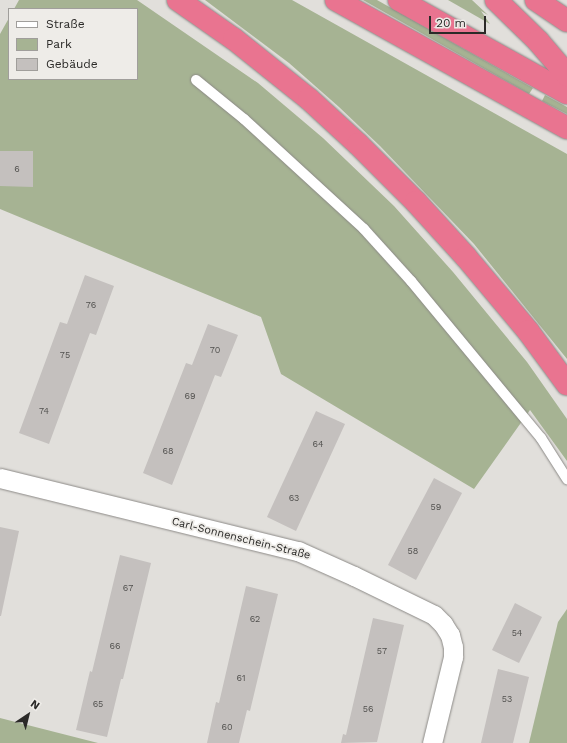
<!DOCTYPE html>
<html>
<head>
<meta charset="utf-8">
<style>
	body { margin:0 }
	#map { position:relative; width:567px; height:743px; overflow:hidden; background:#e1dfdb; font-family:"Work Sans",sans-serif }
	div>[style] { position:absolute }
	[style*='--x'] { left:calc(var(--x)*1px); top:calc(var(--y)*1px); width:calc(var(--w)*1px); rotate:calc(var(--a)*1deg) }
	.green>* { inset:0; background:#a6b393 }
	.building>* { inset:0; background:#c4c0be }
	.roads { filter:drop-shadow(0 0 1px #8c8a87) drop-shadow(0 0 1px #8c8a87) }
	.lane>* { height:10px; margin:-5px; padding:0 5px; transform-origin:5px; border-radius:5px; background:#fff }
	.street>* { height:19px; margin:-9.5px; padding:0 9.5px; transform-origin:9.5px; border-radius:9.5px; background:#fff }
	.highway>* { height:22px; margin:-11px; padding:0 11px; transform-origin:11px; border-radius:11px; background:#e97490 }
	span { translate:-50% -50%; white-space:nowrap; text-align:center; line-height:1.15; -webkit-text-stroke:3.5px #eeece8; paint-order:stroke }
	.number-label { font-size:9px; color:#51504e }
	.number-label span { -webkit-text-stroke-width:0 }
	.street-label { font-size:11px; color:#2b2a28 }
	.legend { position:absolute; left:8px; top:8px; width:130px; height:72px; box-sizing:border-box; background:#eeece8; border:1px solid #a09e9b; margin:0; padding:5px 7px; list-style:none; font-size:12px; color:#2b2a28 }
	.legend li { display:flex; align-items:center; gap:8px; height:20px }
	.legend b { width:20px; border:1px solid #a09e9b }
	.north { position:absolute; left:8px; top:695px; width:40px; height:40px; -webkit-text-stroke:3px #eeece8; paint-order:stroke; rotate:35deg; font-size:11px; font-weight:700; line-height:16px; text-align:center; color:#2b2a28 }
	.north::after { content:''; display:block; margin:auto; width:14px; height:18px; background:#2b2a28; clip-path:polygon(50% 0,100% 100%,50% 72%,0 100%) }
	.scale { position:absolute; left:429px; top:16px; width:57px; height:18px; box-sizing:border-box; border:2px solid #2b2a28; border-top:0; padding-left:5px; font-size:12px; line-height:14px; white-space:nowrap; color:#2b2a28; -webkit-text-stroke:3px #eeece8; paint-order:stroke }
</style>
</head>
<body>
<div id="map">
	<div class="green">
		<i style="clip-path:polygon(19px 0,137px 0,258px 83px,323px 138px,394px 206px,453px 272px,527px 362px,567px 419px,567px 461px,530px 410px,474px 489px,281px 374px,261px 317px,0 209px,0 34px,9px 18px,9px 79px,137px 79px,137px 9px,14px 9px)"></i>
		<i style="clip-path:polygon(205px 0,292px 0,567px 154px,567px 359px,474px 244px,380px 146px,339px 107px,289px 63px)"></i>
		<i style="clip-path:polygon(363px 0,377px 0,533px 88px,529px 94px)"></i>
		<i style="clip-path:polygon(448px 0,472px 0,488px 15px,481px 11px,490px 24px)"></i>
		<i style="clip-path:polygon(545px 95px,567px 107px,567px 114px,542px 101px)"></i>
		<i style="clip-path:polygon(567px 609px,567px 743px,529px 743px,558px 622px)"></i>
		<i style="clip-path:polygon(0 718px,98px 743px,0 743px)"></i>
	</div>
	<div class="building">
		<i style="clip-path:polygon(0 151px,33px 151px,33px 187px,0 186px)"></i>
		<i style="clip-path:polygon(85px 275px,114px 286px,96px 335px,90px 333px,49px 444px,19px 433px,60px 322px,67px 324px)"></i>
		<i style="clip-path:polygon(208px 324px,238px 335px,221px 377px,215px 375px,172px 485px,143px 473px,186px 363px,192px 365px)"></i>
		<i style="clip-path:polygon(316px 411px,345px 424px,296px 531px,267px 517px)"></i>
		<i style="clip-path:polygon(434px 478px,462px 493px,416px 580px,388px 565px)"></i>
		<i style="clip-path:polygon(0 527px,19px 531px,1px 616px,0 616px)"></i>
		<i style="clip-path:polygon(120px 555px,151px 563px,123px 679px,121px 679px,107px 737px,76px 730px,90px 671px,92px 672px)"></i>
		<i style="clip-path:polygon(246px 586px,278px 594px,250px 711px,247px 710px,239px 743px,207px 743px,216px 702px,219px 703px)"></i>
		<i style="clip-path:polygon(515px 603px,542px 617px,519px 663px,492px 650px)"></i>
		<i style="clip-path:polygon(373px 618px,404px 625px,377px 742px,341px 743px,343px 734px,346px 735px)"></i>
		<i style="clip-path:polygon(498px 669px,529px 677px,513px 743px,481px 743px)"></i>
	</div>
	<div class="roads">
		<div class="lane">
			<i style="--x:196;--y:80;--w:62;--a:39.1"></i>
			<i style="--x:244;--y:119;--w:163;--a:42.5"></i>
			<i style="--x:364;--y:229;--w:70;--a:47.9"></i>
			<i style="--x:411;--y:281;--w:204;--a:50.4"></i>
			<i style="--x:541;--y:438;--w:49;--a:57.6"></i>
		</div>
		<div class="street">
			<i style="--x:0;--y:478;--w:307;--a:13.8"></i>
			<i style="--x:298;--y:551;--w:61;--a:24.1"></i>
			<i style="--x:354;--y:576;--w:89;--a:26"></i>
			<i style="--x:434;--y:615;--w:13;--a:45"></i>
			<i style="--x:443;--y:624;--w:13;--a:58"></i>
			<i style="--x:450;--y:635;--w:12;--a:76"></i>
			<i style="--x:453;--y:647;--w:10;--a:90"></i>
			<i style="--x:453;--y:657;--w:89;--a:103.7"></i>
		</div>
		<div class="highway">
			<i style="--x:178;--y:0;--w:68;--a:34.9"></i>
			<i style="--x:234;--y:39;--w:96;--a:38.7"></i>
			<i style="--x:309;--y:99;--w:67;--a:42.6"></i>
			<i style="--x:358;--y:144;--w:82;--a:45"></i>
			<i style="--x:416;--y:202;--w:74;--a:47.7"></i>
			<i style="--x:466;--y:257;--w:97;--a:50"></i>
			<i style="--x:528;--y:331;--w:66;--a:53.7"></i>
			<i style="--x:336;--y:0;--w:264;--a:29"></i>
			<i style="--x:399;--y:0;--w:192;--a:29"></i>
			<i style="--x:496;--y:0;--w:59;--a:44.3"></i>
			<i style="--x:538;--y:41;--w:45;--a:49.5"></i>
			<i style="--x:536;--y:0;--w:37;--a:34"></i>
		</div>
	</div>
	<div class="number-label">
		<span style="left:17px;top:169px">6</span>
		<span style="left:91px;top:305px">76</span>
		<span style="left:215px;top:350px">70</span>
		<span style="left:65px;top:355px">75</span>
		<span style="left:190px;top:396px">69</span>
		<span style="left:44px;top:411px">74</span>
		<span style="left:318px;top:444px">64</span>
		<span style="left:168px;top:451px">68</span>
		<span style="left:294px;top:498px">63</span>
		<span style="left:436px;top:507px">59</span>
		<span style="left:413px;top:551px">58</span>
		<span style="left:128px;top:588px">67</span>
		<span style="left:255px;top:619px">62</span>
		<span style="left:517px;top:633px">54</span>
		<span style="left:115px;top:646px">66</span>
		<span style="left:382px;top:651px">57</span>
		<span style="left:241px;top:678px">61</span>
		<span style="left:507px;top:699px">53</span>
		<span style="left:98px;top:704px">65</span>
		<span style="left:368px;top:709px">56</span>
		<span style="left:227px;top:727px">60</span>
	</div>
	<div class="street-label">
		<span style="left:241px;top:539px;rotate:14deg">Carl-Sonnenschein-Straße</span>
	</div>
	<ul class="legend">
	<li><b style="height:5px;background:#fff"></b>Straße</li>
	<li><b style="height:11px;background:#a6b393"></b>Park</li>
	<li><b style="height:11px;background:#c4c0be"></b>Gebäude</li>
	</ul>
	<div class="north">N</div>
	<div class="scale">20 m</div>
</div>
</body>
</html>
